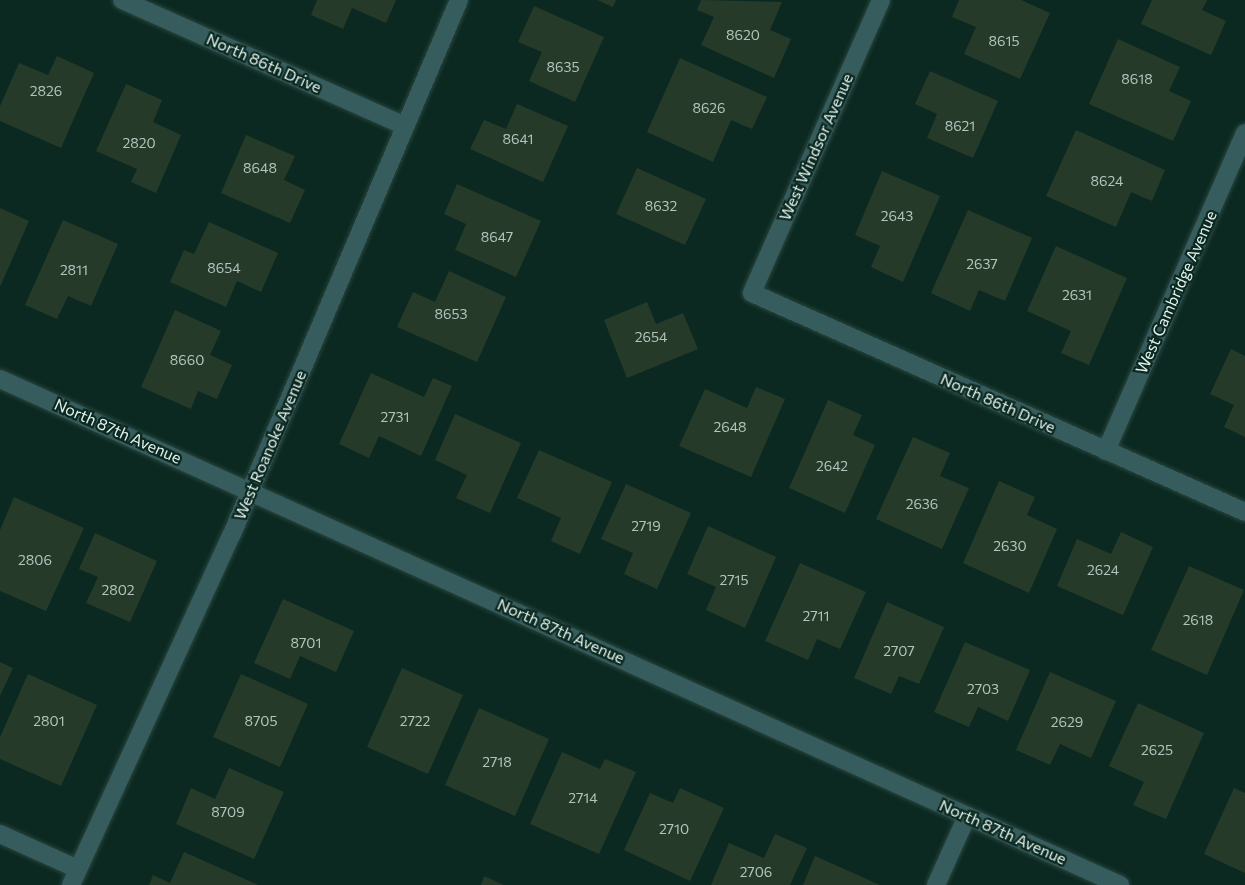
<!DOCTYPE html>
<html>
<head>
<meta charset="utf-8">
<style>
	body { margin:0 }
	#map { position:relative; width:1245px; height:885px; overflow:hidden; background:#0b2921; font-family:Commissioner,sans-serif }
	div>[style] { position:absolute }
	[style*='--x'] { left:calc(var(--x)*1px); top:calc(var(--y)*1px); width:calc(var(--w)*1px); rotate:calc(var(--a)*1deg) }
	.building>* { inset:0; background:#263a2a }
	.roads { filter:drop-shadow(0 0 2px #29453e) drop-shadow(0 0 2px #29453e) }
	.minor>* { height:18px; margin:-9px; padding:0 9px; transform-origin:9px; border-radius:9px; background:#365c5d }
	span { translate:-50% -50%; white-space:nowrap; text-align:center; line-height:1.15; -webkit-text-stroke:4.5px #0b2921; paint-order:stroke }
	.number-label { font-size:14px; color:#b3c4bc }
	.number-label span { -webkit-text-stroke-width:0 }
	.street-label { font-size:16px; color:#e2f2ed }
</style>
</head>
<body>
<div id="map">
	<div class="building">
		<i style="clip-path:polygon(317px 0,396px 0,386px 23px,352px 8px,343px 29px,311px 15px)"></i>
		<i style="clip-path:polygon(597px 0,616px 0,613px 7px)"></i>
		<i style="clip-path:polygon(701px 0,782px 2px,770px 30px,791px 39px,774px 78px,701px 45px,714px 17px,697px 10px)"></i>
		<i style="clip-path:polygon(959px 0,1021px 0,1050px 13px,1020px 79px,964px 54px,976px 27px,952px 17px)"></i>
		<i style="clip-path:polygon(1152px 0,1207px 0,1202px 10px,1226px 21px,1211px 55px,1141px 24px)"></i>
		<i style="clip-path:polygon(534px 6px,604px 37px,575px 102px,529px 81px,542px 52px,518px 42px)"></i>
		<i style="clip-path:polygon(1118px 39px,1180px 67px,1169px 91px,1191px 101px,1173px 141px,1089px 104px)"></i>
		<i style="clip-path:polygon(57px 56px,94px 73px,61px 148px,0 121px,0 106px,19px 63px,48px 75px)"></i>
		<i style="clip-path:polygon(680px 58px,767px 97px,752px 129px,731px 120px,713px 162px,647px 132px)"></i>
		<i style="clip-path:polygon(930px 71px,998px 101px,973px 158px,927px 138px,937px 114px,915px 104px)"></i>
		<i style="clip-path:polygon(126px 84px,162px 100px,153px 122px,181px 135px,156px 193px,131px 182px,137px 169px,96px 151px)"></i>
		<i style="clip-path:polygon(517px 104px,568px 126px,543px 182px,470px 149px,484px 120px,506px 129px)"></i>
		<i style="clip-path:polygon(1076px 130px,1165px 170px,1152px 201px,1131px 192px,1116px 227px,1046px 196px)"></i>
		<i style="clip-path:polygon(246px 135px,295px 156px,284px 180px,305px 190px,290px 223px,221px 193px)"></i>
		<i style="clip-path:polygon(637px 168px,706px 199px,685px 245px,616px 214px)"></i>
		<i style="clip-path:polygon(882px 171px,940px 196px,903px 282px,871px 267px,880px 246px,855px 235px)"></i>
		<i style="clip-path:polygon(457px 184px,541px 221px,516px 277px,455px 250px,466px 224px,444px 214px)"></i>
		<i style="clip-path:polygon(0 208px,29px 221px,0 287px)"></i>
		<i style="clip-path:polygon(968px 210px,1032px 238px,1005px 301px,979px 290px,970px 311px,931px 293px)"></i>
		<i style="clip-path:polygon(63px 220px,118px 244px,91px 306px,68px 296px,57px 319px,25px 305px)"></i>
		<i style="clip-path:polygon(209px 222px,278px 253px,261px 292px,237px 281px,226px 307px,170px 282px,184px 250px,194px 254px)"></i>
		<i style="clip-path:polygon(1056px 246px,1127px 278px,1089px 365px,1061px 353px,1071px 331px,1027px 311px)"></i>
		<i style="clip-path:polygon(449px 271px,506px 297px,477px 362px,397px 327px,413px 292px,435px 302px)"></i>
		<i style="clip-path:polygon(647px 302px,656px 324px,683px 313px,698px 349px,627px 378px,604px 320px)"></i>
		<i style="clip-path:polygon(175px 310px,221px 331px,210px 355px,232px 365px,217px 399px,198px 391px,191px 409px,141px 387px)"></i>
		<i style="clip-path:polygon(1231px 349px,1245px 356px,1245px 437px,1224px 427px,1234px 405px,1210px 394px)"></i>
		<i style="clip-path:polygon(371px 373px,424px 397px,433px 378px,452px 386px,421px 456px,379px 436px,369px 458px,339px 444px)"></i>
		<i style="clip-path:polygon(756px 387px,785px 399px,751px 477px,679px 446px,705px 389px,747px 408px)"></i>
		<i style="clip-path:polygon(828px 400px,862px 415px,853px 435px,875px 445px,845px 513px,789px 488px)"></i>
		<i style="clip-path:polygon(455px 414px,521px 443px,490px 513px,456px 498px,467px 475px,435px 460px)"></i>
		<i style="clip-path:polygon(913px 437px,950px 453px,940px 476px,969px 488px,942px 549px,876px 519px)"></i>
		<i style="clip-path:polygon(539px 450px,612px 482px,580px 554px,551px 541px,561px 518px,517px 498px)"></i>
		<i style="clip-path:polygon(999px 481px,1035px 497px,1027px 515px,1057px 529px,1029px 593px,963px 563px)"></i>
		<i style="clip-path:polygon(626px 484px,691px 513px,657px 589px,624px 574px,633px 553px,601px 539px)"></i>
		<i style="clip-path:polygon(14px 497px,84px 528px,46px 611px,0 591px,0 530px)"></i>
		<i style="clip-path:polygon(708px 526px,776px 557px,745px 628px,706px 610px,716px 587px,687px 574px)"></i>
		<i style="clip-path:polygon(1121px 532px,1153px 547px,1123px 615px,1057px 586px,1077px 539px,1111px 554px)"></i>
		<i style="clip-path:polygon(95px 533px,157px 561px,130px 622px,86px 603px,98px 577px,79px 569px)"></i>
		<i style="clip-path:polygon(800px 563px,866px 592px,840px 649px,817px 639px,808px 660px,765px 641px)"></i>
		<i style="clip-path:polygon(1189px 566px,1244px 590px,1207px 675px,1151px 650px)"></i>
		<i style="clip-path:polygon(283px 599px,354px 631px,336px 672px,300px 656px,290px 679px,254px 663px)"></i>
		<i style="clip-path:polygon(887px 602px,944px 627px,919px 684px,899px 676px,891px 694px,854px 678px)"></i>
		<i style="clip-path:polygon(965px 642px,1030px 670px,1008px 721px,978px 707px,969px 727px,934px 712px)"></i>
		<i style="clip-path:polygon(0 662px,13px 668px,0 696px)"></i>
		<i style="clip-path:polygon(402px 668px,463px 695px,428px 774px,367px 747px)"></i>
		<i style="clip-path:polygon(1050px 672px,1116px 701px,1091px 758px,1060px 744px,1050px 765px,1016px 750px)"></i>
		<i style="clip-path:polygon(28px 674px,97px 705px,61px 786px,0 759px,0 737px)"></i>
		<i style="clip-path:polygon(241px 674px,308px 704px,280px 767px,213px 737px)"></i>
		<i style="clip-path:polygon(1138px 703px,1204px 733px,1166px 819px,1133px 805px,1144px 782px,1109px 766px)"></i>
		<i style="clip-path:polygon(479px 708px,549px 739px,515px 816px,445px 785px)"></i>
		<i style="clip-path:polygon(562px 752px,600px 769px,605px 759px,636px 772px,599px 854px,530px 824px)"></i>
		<i style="clip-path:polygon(229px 768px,284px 792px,254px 859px,176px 824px,191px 788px,215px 799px)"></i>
		<i style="clip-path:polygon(680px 788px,724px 808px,690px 881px,624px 850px,650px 793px,673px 803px)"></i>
		<i style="clip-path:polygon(1234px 788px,1245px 793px,1245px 873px,1204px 854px)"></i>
		<i style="clip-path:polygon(775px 834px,807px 848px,790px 885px,711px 885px,729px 843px,764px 858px)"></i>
		<i style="clip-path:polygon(184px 852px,258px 885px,149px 885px,153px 875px,170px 883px)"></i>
		<i style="clip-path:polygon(815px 856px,880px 885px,803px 885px)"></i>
		<i style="clip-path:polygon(484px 876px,504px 885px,481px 885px)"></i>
	</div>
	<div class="roads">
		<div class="minor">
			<i style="--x:122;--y:0;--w:310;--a:24"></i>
			<i style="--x:881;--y:0;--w:320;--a:113.8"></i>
			<i style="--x:752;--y:293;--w:539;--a:23.95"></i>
			<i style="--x:0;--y:379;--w:1229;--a:24.31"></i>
			<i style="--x:1106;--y:451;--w:347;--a:-66.4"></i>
			<i style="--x:0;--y:834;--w:85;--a:24.2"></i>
			<i style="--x:71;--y:885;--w:386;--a:-65.4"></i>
			<i style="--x:232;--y:534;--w:580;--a:-66.97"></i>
			<i style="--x:936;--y:885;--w:76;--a:-65.8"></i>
		</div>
	</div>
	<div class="number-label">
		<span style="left:743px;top:35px">8620</span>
		<span style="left:1004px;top:41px">8615</span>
		<span style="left:563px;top:67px">8635</span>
		<span style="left:1137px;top:79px">8618</span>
		<span style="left:46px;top:91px">2826</span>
		<span style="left:709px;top:108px">8626</span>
		<span style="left:960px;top:126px">8621</span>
		<span style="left:518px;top:139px">8641</span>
		<span style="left:139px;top:143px">2820</span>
		<span style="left:260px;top:168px">8648</span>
		<span style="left:1107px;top:181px">8624</span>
		<span style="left:661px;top:206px">8632</span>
		<span style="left:897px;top:216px">2643</span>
		<span style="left:497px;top:237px">8647</span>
		<span style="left:982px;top:264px">2637</span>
		<span style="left:224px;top:268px">8654</span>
		<span style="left:74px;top:270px">2811</span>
		<span style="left:1077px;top:295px">2631</span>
		<span style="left:451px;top:314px">8653</span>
		<span style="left:651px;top:337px">2654</span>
		<span style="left:187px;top:360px">8660</span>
		<span style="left:395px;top:417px">2731</span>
		<span style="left:730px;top:427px">2648</span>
		<span style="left:832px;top:466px">2642</span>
		<span style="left:922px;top:504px">2636</span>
		<span style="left:646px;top:526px">2719</span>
		<span style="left:1010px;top:546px">2630</span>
		<span style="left:35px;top:560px">2806</span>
		<span style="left:1103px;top:570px">2624</span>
		<span style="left:734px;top:580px">2715</span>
		<span style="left:118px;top:590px">2802</span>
		<span style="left:816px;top:616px">2711</span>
		<span style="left:1198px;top:620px">2618</span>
		<span style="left:306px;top:643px">8701</span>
		<span style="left:899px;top:651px">2707</span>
		<span style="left:983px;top:689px">2703</span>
		<span style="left:49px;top:721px">2801</span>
		<span style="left:261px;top:721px">8705</span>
		<span style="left:415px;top:721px">2722</span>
		<span style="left:1067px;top:722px">2629</span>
		<span style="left:1157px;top:750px">2625</span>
		<span style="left:497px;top:762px">2718</span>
		<span style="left:583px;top:798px">2714</span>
		<span style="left:228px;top:812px">8709</span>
		<span style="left:674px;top:829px">2710</span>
		<span style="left:756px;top:872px">2706</span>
	</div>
	<div class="street-label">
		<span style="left:264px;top:63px;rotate:24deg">North 86th Drive</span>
		<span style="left:816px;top:147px;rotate:-66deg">West Windsor Avenue</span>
		<span style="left:1176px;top:292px;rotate:-66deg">West Cambridge Avenue</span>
		<span style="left:998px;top:403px;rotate:24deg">North 86th Drive</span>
		<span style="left:118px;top:431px;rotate:24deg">North 87th Avenue</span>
		<span style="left:270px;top:445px;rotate:-67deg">West Roanoke Avenue</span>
		<span style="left:561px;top:631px;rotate:24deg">North 87th Avenue</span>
		<span style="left:1003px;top:832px;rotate:24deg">North 87th Avenue</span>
	</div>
</div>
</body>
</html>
